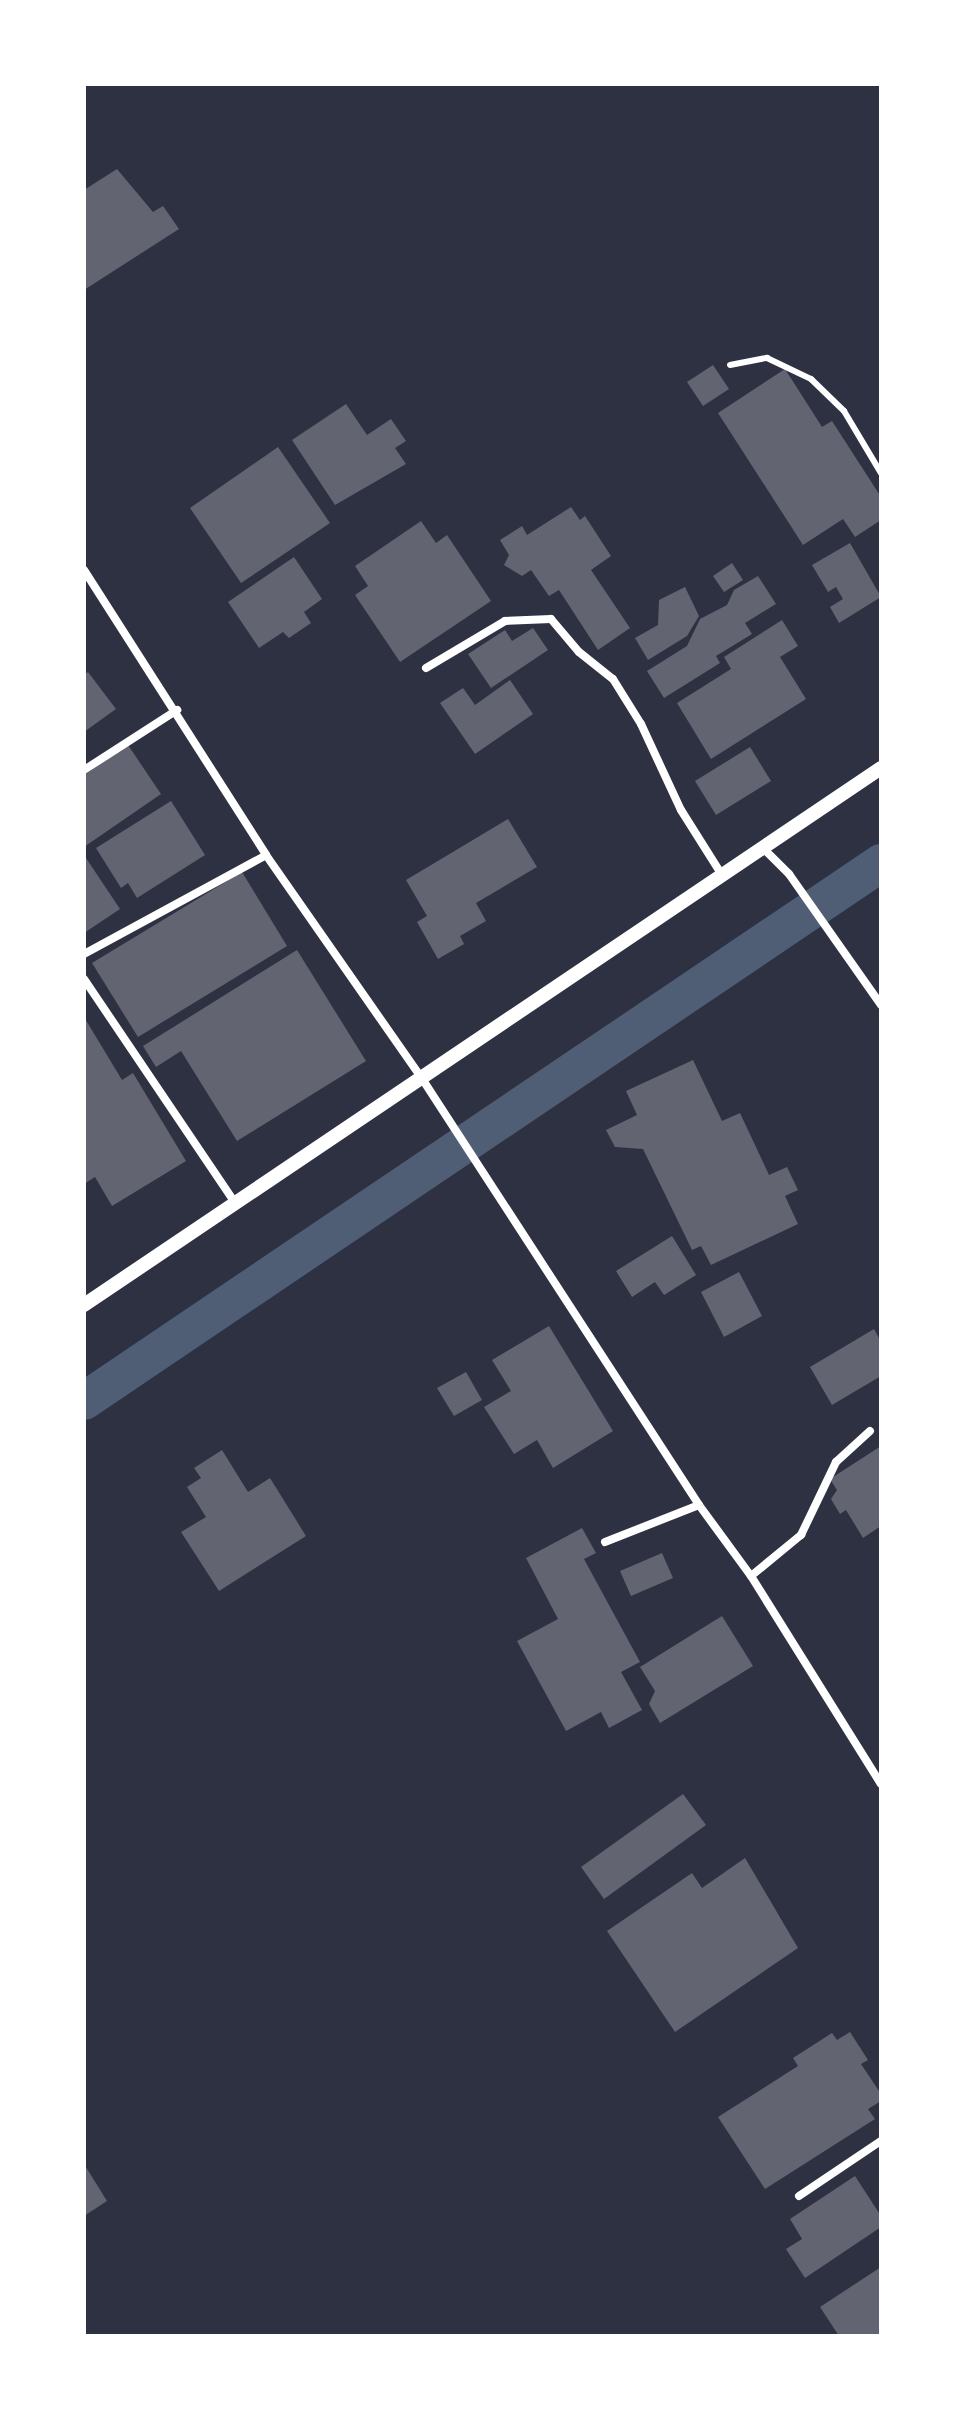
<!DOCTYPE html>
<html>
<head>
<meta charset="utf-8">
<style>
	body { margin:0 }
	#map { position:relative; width:965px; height:2420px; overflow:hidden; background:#2d3142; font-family:Arial,sans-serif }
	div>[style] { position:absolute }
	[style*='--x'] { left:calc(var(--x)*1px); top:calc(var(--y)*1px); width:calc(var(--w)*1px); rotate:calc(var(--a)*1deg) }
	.canal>* { height:38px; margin:-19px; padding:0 19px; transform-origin:19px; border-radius:19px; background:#4f5d75 }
	.building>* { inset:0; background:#626471 }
	.service>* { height:6px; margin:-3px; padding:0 3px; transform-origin:3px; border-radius:3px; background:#fff }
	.minor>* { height:8px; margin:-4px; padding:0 4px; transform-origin:4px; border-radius:4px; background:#fff }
	.tertiary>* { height:14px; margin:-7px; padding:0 7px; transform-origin:7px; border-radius:7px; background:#fff }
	span { translate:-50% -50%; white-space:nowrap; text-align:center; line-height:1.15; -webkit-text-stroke:7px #fff; paint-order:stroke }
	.frame { position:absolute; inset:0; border:86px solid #fff; pointer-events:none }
</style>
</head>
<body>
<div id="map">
	<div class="canal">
		<i style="--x:84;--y:1401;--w:962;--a:-34.02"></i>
	</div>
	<div class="building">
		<i style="clip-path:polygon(117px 169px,153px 212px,163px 206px,179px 229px,84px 290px,84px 190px)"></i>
		<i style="clip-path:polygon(713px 365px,729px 389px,703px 406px,687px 382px)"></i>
		<i style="clip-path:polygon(785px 369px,822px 427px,832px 421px,881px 497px,881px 520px,855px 537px,843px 519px,803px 545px,718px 413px)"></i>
		<i style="clip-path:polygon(346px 404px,367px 435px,391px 419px,406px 441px,395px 448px,406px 464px,335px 505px,292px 440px)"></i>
		<i style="clip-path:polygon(278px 447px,330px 523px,241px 583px,190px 508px)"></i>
		<i style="clip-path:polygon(571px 507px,580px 520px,585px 516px,611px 556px,591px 570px,630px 628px,598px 650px,559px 590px,549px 596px,531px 570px,522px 576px,504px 565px,509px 555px,500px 540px,522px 526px,527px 535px)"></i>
		<i style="clip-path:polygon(421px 521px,436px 543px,447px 535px,491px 601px,400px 662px,355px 595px,368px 586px,355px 566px)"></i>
		<i style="clip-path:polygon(850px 543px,881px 597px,839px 623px,830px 607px,843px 599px,836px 587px,828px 592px,812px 565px)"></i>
		<i style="clip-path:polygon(294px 557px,322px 599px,304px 612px,311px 623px,289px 638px,283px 632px,259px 648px,228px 602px)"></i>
		<i style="clip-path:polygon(732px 563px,743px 580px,724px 592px,713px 576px)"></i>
		<i style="clip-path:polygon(758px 576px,776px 604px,745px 623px,752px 634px,716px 656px,720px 663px,664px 698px,647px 671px,687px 646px,700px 619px,727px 605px,734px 590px)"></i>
		<i style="clip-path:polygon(685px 587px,699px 616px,687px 636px,648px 660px,635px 638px,658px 625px,659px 600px)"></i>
		<i style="clip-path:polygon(782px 620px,798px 646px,780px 657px,806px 699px,711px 759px,677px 703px,731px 669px,724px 657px)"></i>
		<i style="clip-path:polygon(533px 628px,548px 650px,491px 688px,468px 654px,505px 630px,512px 641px)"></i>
		<i style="clip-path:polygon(88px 672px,116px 709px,84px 732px,84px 675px)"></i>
		<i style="clip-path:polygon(510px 680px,533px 714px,475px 754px,440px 703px,463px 688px,475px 705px)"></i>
		<i style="clip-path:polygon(128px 745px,161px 794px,84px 847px,84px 775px)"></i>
		<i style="clip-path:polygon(750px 747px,771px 781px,716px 815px,695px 781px)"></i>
		<i style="clip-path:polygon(171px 801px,205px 855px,137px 898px,128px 883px,121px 888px,96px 848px)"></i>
		<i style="clip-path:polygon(508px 819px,537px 867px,476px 903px,486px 921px,460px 936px,464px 944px,438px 959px,417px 922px,427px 916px,406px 880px)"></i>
		<i style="clip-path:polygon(84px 855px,120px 909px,84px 933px)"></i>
		<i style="clip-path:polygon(242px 872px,287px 946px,138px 1037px,92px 963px)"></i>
		<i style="clip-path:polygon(297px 950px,366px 1061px,237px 1141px,181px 1051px,156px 1067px,143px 1046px)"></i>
		<i style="clip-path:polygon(84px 1017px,122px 1080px,133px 1073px,186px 1161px,112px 1206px,95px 1177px,84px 1184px)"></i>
		<i style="clip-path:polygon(693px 1060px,722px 1121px,740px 1113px,769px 1175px,787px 1167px,798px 1190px,785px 1196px,798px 1224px,711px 1265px,701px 1246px,692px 1250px,643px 1149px,615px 1147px,606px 1130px,637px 1115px,626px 1091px)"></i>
		<i style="clip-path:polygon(672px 1236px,696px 1275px,664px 1295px,655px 1282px,632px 1297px,616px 1271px)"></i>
		<i style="clip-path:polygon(739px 1272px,762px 1316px,724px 1337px,701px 1292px)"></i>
		<i style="clip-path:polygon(549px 1326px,613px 1431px,553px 1468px,537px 1440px,514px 1454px,484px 1407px,511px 1391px,492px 1360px)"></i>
		<i style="clip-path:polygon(874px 1329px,881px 1342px,881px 1376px,832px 1405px,810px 1367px)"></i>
		<i style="clip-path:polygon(466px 1372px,482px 1400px,454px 1416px,437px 1388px)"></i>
		<i style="clip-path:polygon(881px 1446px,881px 1526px,863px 1538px,846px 1510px,840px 1514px,831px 1499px,837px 1490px,830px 1479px)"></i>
		<i style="clip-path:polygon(222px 1450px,248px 1492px,270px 1478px,306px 1536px,219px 1591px,181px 1532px,206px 1517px,187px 1487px,201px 1478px,194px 1468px)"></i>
		<i style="clip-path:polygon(582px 1528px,596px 1553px,584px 1559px,640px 1662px,621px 1672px,642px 1710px,609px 1728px,601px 1712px,566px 1731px,517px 1641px,558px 1619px,526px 1558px)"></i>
		<i style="clip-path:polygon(662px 1553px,673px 1578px,631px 1596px,620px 1571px)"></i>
		<i style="clip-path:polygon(722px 1616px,753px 1666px,660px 1723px,649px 1704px,655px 1691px,640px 1667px)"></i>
		<i style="clip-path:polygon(683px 1794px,706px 1825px,604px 1899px,581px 1867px)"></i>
		<i style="clip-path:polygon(745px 1858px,798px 1948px,675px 2032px,607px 1931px,692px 1873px,702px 1888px)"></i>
		<i style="clip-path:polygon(850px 2032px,868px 2060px,861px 2064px,881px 2094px,881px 2101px,868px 2109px,875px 2119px,765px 2189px,718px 2117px,798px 2066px,793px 2058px,832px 2033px,837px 2040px)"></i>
		<i style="clip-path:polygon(84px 2164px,107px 2201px,84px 2216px)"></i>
		<i style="clip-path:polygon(855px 2176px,881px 2216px,881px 2227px,805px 2278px,786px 2249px,802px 2239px,790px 2219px)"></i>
		<i style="clip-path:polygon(881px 2267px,881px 2336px,839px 2336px,820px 2307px)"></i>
	</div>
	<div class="service">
		<i style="--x:730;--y:365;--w:38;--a:-11"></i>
		<i style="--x:767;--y:358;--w:49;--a:25.5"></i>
		<i style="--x:811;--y:379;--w:46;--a:44.1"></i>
		<i style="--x:844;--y:411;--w:72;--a:59.2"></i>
	</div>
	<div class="minor">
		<i style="--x:84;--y:570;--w:338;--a:57.4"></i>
		<i style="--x:266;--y:855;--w:271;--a:55.1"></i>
		<i style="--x:421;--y:1077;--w:510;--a:56.99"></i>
		<i style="--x:699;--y:1505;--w:88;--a:53.8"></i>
		<i style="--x:751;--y:1576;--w:245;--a:58"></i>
		<i style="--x:426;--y:668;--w:92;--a:-30.7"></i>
		<i style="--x:505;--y:621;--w:46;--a:-2.5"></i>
		<i style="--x:551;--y:619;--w:43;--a:49.7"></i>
		<i style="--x:579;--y:652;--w:43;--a:38.5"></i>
		<i style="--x:613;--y:679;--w:53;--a:58.1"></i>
		<i style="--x:641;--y:724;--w:95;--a:65.1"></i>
		<i style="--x:681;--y:810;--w:77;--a:57.8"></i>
		<i style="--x:84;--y:770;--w:111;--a:-32.8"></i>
		<i style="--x:763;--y:848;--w:37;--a:45"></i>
		<i style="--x:789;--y:874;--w:160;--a:54.9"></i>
		<i style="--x:84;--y:954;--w:207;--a:-28.5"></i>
		<i style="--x:84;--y:979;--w:270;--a:56"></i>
		<i style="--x:605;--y:1542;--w:101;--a:-21.5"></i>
		<i style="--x:751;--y:1576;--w:65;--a:-39.4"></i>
		<i style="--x:801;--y:1535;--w:81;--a:-64.4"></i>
		<i style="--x:836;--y:1462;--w:46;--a:-42.4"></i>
		<i style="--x:799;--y:2196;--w:99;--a:-33.9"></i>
	</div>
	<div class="tertiary">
		<i style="--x:84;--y:1305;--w:961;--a:-33.97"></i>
	</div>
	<div class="frame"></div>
</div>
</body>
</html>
